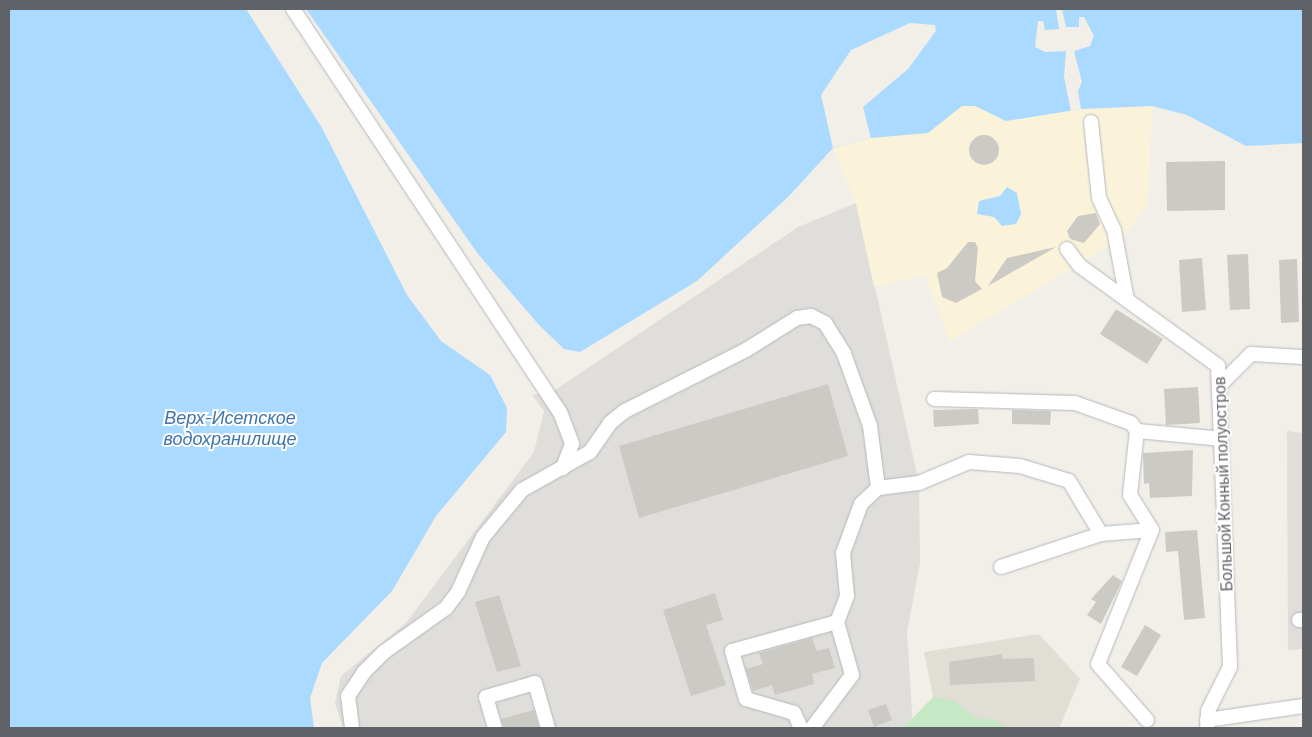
<!DOCTYPE html>
<html>
<head>
<meta charset="utf-8">
<style>
	body { margin:0 }
	#map { position:relative; width:1312px; height:737px; overflow:hidden; background:#f1efe8; font-family:Barlow,sans-serif }
	div>[style] { position:absolute }
	[style*='--x'] { left:calc(var(--x)*1px); top:calc(var(--y)*1px); width:calc(var(--w)*1px); rotate:calc(var(--a)*1deg) }
	.industrial>* { inset:0; background:#e0deda }
	.education>* { inset:0; background:#e1ded6 }
	.green>* { inset:0; background:#c5e8c5 }
	.sand>* { inset:0; background:#fbf3d9 }
	.water>* { inset:0; background:#aadaff }
	.pier>* { inset:0; background:#f1efe8 }
	.building>* { inset:0; background:#cccac5 }
	.round { border-radius:50% }
	.roads { filter:drop-shadow(0 0 1px #b5b8bc) drop-shadow(0 0 1px #b5b8bc) }
	.minor>* { height:14px; margin:-7px; padding:0 7px; transform-origin:7px; border-radius:7px; background:#fff }
	span { translate:-50% -50%; white-space:nowrap; text-align:center; line-height:1.15; -webkit-text-stroke:4px #fff; paint-order:stroke }
	.street-label { font-size:16px; color:#5f6368 }
	.water-label { font-size:18px; color:#4174aa; font-style:italic }
	.frame { position:absolute; inset:0; border:10px solid #5f6368; pointer-events:none }
</style>
</head>
<body>
<div id="map">
	<div class="industrial">
		<i style="clip-path:polygon(856px 203px,919px 483px,920px 563px,907px 632px,913px 728px,343px 728px,335px 703px,341px 676px,406px 623px,534px 452px,544px 411px,532px 395px,555px 390px,798px 227px)"></i>
		<i style="clip-path:polygon(1287px 431px,1303px 433px,1303px 649px,1288px 650px)"></i>
	</div>
	<div class="education">
		<i style="clip-path:polygon(1039px 634px,1080px 679px,1059px 728px,991px 728px,937px 716px,924px 652px)"></i>
	</div>
	<div class="green">
		<i style="clip-path:polygon(933px 697px,950px 699px,978px 719px,993px 719px,1008px 728px,903px 728px)"></i>
	</div>
	<div class="sand">
		<i style="clip-path:polygon(962px 106px,975px 106px,1006px 121px,1081px 109px,1152px 106px,1148px 204px,1124px 237px,950px 341px,925px 275px,874px 287px,856px 203px,833px 148px,871px 138px,928px 133px)"></i>
	</div>
	<div class="water">
		<i style="clip-path:polygon(9px 9px,246px 9px,322px 128px,407px 295px,441px 341px,490px 375px,507px 408px,506px 432px,436px 516px,392px 591px,322px 663px,310px 698px,314px 728px,9px 728px)"></i>
		<i style="clip-path:polygon(306px 9px,1303px 9px,1303px 143px,1246px 146px,1187px 115px,1152px 106px,1081px 109px,1006px 121px,975px 106px,962px 106px,928px 133px,871px 138px,833px 148px,789px 196px,697px 281px,580px 352px,564px 349px,539px 325px,478px 254px)"></i>
		<i style="clip-path:polygon(1007px 187px,1017px 193px,1021px 214px,1016px 224px,1002px 226px,994px 217px,977px 214px,979px 201px,1000px 196px)"></i>
	</div>
	<div class="pier">
		<i style="clip-path:polygon(1056px 9px,1062px 9px,1066px 27px,1079px 27px,1079px 17px,1084px 17px,1094px 36px,1090px 46px,1074px 51px,1082px 82px,1078px 91px,1081px 109px,1071px 111px,1064px 77px,1066px 51px,1045px 52px,1035px 47px,1038px 21px,1043px 21px,1045px 30px,1059px 29px)"></i>
		<i style="clip-path:polygon(910px 23px,935px 25px,936px 31px,908px 69px,863px 107px,871px 138px,833px 148px,821px 95px,851px 50px)"></i>
	</div>
	<div class="building">
		<i class="round" style="left:969px;top:135px;width:30px;height:30px"></i>
		<i style="clip-path:polygon(1225px 161px,1225px 210px,1167px 211px,1166px 162px)"></i>
		<i style="clip-path:polygon(1096px 213px,1100px 224px,1084px 243px,1070px 239px,1067px 231px,1078px 216px)"></i>
		<i style="clip-path:polygon(968px 242px,975px 242px,978px 248px,975px 281px,982px 289px,956px 303px,942px 297px,937px 273px,947px 268px)"></i>
		<i style="clip-path:polygon(1056px 247px,988px 286px,1007px 258px)"></i>
		<i style="clip-path:polygon(1248px 254px,1250px 309px,1230px 310px,1227px 255px)"></i>
		<i style="clip-path:polygon(1202px 258px,1206px 310px,1182px 312px,1179px 260px)"></i>
		<i style="clip-path:polygon(1297px 259px,1299px 322px,1281px 323px,1279px 260px)"></i>
		<i style="clip-path:polygon(1116px 309px,1163px 339px,1147px 364px,1100px 334px)"></i>
		<i style="clip-path:polygon(828px 384px,848px 456px,639px 518px,619px 446px)"></i>
		<i style="clip-path:polygon(1198px 387px,1200px 423px,1166px 425px,1164px 389px)"></i>
		<i style="clip-path:polygon(978px 409px,979px 424px,934px 427px,933px 410px)"></i>
		<i style="clip-path:polygon(1012px 410px,1051px 411px,1050px 425px,1012px 424px)"></i>
		<i style="clip-path:polygon(1193px 450px,1192px 496px,1150px 498px,1149px 483px,1144px 484px,1143px 453px)"></i>
		<i style="clip-path:polygon(1197px 530px,1205px 618px,1184px 620px,1178px 551px,1166px 552px,1165px 532px)"></i>
		<i style="clip-path:polygon(1113px 575px,1122px 581px,1101px 624px,1087px 615px,1096px 602px,1091px 599px)"></i>
		<i style="clip-path:polygon(715px 593px,723px 620px,706px 625px,726px 685px,691px 696px,663px 610px)"></i>
		<i style="clip-path:polygon(499px 595px,521px 666px,497px 672px,475px 602px)"></i>
		<i style="clip-path:polygon(1145px 625px,1161px 635px,1137px 676px,1121px 667px)"></i>
		<i style="clip-path:polygon(812px 638px,817px 651px,829px 648px,835px 668px,812px 674px,814px 684px,775px 695px,772px 685px,753px 691px,746px 669px,763px 664px,759px 653px)"></i>
		<i style="clip-path:polygon(1002px 654px,1002px 659px,1034px 658px,1035px 681px,950px 685px,949px 662px)"></i>
		<i style="clip-path:polygon(886px 704px,892px 720px,874px 727px,868px 710px)"></i>
		<i style="clip-path:polygon(534px 710px,539px 728px,504px 728px,501px 719px)"></i>
	</div>
	<div class="roads">
		<div class="minor">
			<i style="--x:293;--y:9;--w:483;--a:56.5"></i>
			<i style="--x:560;--y:412;--w:34;--a:69"></i>
			<i style="--x:572;--y:444;--w:26;--a:111"></i>
			<i style="--x:1091;--y:122;--w:76;--a:84"></i>
			<i style="--x:1099;--y:198;--w:35;--a:65"></i>
			<i style="--x:1114;--y:230;--w:71;--a:79.5"></i>
			<i style="--x:1067;--y:249;--w:21;--a:53"></i>
			<i style="--x:1080;--y:266;--w:170;--a:35.9"></i>
			<i style="--x:1218;--y:366;--w:301;--a:87.7"></i>
			<i style="--x:1230;--y:667;--w:49;--a:116.6"></i>
			<i style="--x:1208;--y:711;--w:17;--a:93"></i>
			<i style="--x:1219;--y:386;--w:45;--a:-45"></i>
			<i style="--x:1251;--y:354;--w:52;--a:3.3"></i>
			<i style="--x:934;--y:399;--w:141;--a:1.6"></i>
			<i style="--x:1075;--y:403;--w:59;--a:19.7"></i>
			<i style="--x:1131;--y:423;--w:10;--a:53"></i>
			<i style="--x:878;--y:488;--w:41;--a:-7"></i>
			<i style="--x:919;--y:483;--w:54;--a:-22.8"></i>
			<i style="--x:969;--y:462;--w:51;--a:4.5"></i>
			<i style="--x:1020;--y:466;--w:51;--a:17"></i>
			<i style="--x:1069;--y:481;--w:62;--a:58.9"></i>
			<i style="--x:1101;--y:534;--w:51;--a:-4.5"></i>
			<i style="--x:1001;--y:567;--w:105;--a:-18.3"></i>
			<i style="--x:1299;--y:620;--w:4;--a:0"></i>
			<i style="--x:1147;--y:720;--w:74;--a:-131.2"></i>
			<i style="--x:1098;--y:664;--w:144;--a:-68.1"></i>
			<i style="--x:1152;--y:530;--w:41;--a:-122.2"></i>
			<i style="--x:1130;--y:495;--w:64;--a:-83.8"></i>
			<i style="--x:1137;--y:431;--w:84;--a:5.4"></i>
			<i style="--x:1207;--y:720;--w:97;--a:-8.3"></i>
			<i style="--x:352;--y:728;--w:32;--a:-97"></i>
			<i style="--x:348;--y:696;--w:29;--a:-56"></i>
			<i style="--x:364;--y:672;--w:28;--a:-45"></i>
			<i style="--x:384;--y:652;--w:76;--a:-35.4"></i>
			<i style="--x:446;--y:608;--w:20;--a:-53"></i>
			<i style="--x:458;--y:592;--w:60;--a:-65.6"></i>
			<i style="--x:483;--y:537;--w:61;--a:-50.3"></i>
			<i style="--x:522;--y:490;--w:78;--a:-29.2"></i>
			<i style="--x:590;--y:452;--w:35;--a:-55"></i>
			<i style="--x:610;--y:423;--w:19;--a:-39"></i>
			<i style="--x:625;--y:411;--w:136;--a:-26.8"></i>
			<i style="--x:746;--y:350;--w:60;--a:-32.1"></i>
			<i style="--x:797;--y:318;--w:14;--a:-8"></i>
			<i style="--x:811;--y:316;--w:16;--a:27"></i>
			<i style="--x:825;--y:323;--w:36;--a:58"></i>
			<i style="--x:844;--y:354;--w:77;--a:70.1"></i>
			<i style="--x:870;--y:426;--w:63;--a:82.6"></i>
			<i style="--x:878;--y:488;--w:23;--a:137"></i>
			<i style="--x:861;--y:504;--w:52;--a:110.2"></i>
			<i style="--x:843;--y:553;--w:43;--a:84.7"></i>
			<i style="--x:847;--y:596;--w:28;--a:111"></i>
			<i style="--x:495;--y:728;--w:32;--a:-106"></i>
			<i style="--x:486;--y:697;--w:51;--a:-15.9"></i>
			<i style="--x:535;--y:683;--w:47;--a:73.9"></i>
			<i style="--x:801;--y:728;--w:17;--a:-115"></i>
			<i style="--x:794;--y:713;--w:50;--a:-163.7"></i>
			<i style="--x:746;--y:699;--w:50;--a:-106.3"></i>
			<i style="--x:732;--y:651;--w:109;--a:-15.4"></i>
			<i style="--x:837;--y:622;--w:55;--a:74.2"></i>
			<i style="--x:852;--y:675;--w:66;--a:127"></i>
		</div>
	</div>
	<div class="street-label">
		<span style="left:1223px;top:484px;rotate:-92deg">Большой Конный полуостров</span>
	</div>
	<div class="water-label">
		<span style="left:230px;top:428px">Верх-Исетское<br>водохранилище</span>
	</div>
	<div class="frame"></div>
</div>
</body>
</html>
